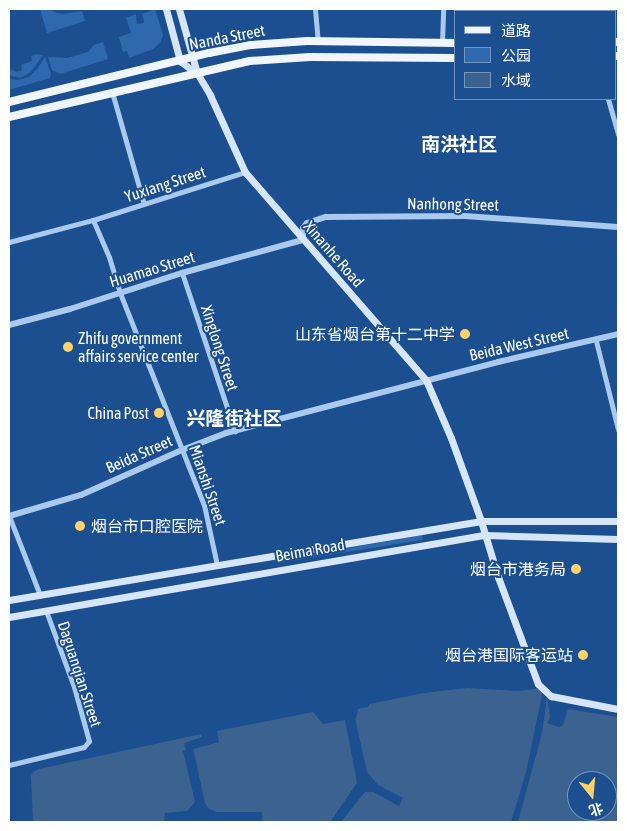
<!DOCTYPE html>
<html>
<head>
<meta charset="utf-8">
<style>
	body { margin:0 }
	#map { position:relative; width:627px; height:831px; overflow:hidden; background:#1b4f8f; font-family:"Asap Condensed","Noto Sans SC",sans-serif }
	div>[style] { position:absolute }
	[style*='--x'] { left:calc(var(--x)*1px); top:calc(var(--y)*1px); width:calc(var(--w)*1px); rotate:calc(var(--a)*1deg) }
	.green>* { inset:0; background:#2e69ad }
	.water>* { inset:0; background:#3c6290 }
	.pier>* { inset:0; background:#1b4f8f }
	.minor>* { height:5px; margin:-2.5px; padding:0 2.5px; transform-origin:2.5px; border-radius:2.5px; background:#a9c9ee }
	.tertiary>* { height:6px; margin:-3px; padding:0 3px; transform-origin:3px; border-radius:3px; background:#a9c9ee }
	.secondary>* { height:7px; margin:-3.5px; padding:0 3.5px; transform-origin:3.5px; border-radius:3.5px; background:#d6e6fa }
	.primary>* { height:8px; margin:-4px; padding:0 4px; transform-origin:4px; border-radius:4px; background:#f0f6ff }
	.dots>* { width:14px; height:14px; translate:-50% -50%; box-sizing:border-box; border:2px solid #1b4f8f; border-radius:50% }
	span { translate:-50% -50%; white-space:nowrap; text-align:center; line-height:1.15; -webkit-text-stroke:4px #1b4f8f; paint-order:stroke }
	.street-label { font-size:16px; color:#fff }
	.poi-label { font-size:16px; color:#fff }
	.right { translate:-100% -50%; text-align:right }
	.left { translate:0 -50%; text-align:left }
	.quarter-label { font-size:19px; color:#fff; font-weight:700 }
	.frame { position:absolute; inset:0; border:10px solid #fff; pointer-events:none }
	.legend { position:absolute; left:454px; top:10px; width:162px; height:90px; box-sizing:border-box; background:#1b4f8f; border:1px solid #7695bc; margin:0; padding:6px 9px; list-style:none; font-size:15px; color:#fff }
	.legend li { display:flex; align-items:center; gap:10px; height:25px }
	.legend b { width:25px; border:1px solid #7695bc }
	.north { position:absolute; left:567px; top:771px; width:50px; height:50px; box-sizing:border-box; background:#1b4f8f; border:1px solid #7695bc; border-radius:50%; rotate:163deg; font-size:14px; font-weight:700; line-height:20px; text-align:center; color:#fff }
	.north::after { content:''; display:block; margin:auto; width:18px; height:22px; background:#ffd166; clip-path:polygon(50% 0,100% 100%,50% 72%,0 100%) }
</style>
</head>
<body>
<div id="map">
	<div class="green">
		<i style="clip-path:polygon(40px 9px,51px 9px,54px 12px,63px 14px,82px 11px,85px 21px,47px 33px)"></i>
		<i style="clip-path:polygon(155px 9px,163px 35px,160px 43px,153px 49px,129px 58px,127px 51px,123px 52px,119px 37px,131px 33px,126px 18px,136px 14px,137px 24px,143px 23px,144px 21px,142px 14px)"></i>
		<i style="clip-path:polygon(103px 42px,108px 59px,60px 74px,52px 70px,48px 57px,67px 58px,88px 52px,94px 45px)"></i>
		<i style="clip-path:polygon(36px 54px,43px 55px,31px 72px,20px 78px,9px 75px,11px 69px,16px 72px,22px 70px,21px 65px,32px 61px,31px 56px)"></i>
		<i style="clip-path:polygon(45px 56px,51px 74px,50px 78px,9px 90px,9px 79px,18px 80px,29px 77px,38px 68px)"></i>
		<i style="clip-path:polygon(423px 535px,422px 540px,279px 563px,275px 561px)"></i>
	</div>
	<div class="water">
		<i style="clip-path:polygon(evenodd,467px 688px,518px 691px,541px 688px,547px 697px,549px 709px,550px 718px,547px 723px,559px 727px,563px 725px,568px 709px,618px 717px,618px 822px,33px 822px,31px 776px,33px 772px,39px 769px,201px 734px,202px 737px,184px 743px,186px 751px,219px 742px,217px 731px,313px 712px,323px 724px,356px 718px,358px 709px,368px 707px,370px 704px,424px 693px,467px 688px,577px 781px,607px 781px,607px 811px,577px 811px,577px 781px)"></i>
	</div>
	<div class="pier">
		<i style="clip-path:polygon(543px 690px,547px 697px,542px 733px,518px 822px,511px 822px,526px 772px)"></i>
		<i style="clip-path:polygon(355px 718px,367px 772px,378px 785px,403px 798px,399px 806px,373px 792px,365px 792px,341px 822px,330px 822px,357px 783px,345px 720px)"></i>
		<i style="clip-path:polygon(193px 748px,205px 803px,208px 808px,216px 812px,262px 812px,262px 821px,164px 821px,165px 813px,187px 811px,195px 802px,183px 751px)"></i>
	</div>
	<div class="minor">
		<i style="--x:315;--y:9;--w:32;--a:85"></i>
		<i style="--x:442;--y:43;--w:34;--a:-88"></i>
		<i style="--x:112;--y:92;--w:116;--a:74.1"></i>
		<i style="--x:608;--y:99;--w:37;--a:74"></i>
		<i style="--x:93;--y:220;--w:40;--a:66.6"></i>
		<i style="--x:109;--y:257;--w:38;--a:73"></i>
		<i style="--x:120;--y:293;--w:228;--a:68.4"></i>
		<i style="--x:204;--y:505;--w:61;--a:77.8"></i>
		<i style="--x:9;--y:242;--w:87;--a:-14.7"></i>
		<i style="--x:93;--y:220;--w:159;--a:-17.5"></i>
		<i style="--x:182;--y:273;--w:167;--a:71.5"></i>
		<i style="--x:596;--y:341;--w:91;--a:76"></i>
		<i style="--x:9;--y:516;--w:85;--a:68.6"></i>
		<i style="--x:9;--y:765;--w:77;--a:-13.5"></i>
		<i style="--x:84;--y:747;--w:8;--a:-50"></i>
		<i style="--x:89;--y:741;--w:56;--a:-105.5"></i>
		<i style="--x:74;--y:687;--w:81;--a:-110.2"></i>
	</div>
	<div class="tertiary">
		<i style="--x:9;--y:325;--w:63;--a:-14.7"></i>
		<i style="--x:70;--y:309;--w:118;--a:-17.8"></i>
		<i style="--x:182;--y:273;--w:125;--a:-15.3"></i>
		<i style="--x:303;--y:240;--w:12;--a:-90"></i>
		<i style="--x:303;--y:228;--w:6;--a:-51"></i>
		<i style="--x:307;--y:223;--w:20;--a:-18"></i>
		<i style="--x:326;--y:217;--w:139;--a:-0.4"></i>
		<i style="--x:465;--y:216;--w:153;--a:4.1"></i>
		<i style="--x:9;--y:516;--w:75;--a:-16.3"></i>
		<i style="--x:81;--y:495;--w:111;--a:-24"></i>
		<i style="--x:182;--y:450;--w:47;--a:-21.1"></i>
		<i style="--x:226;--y:433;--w:281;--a:-14.6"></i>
		<i style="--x:498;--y:362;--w:123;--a:-13.1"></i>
	</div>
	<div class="secondary">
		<i style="--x:166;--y:9;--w:54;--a:74.9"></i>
		<i style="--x:180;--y:61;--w:20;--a:37"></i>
		<i style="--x:179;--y:9;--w:66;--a:74.3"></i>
		<i style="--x:197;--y:73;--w:26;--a:59"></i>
		<i style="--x:210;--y:95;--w:85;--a:65.6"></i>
		<i style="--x:245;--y:172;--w:276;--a:49"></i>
		<i style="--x:426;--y:380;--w:63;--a:66.7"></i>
		<i style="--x:451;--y:438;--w:88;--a:70.1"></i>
		<i style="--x:481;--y:521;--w:59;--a:73.1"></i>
		<i style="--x:498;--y:577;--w:114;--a:69.5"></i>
		<i style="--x:538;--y:684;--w:18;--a:43"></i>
		<i style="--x:551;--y:696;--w:68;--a:11"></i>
		<i style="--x:9;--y:600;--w:479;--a:-9.5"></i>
		<i style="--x:481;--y:521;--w:137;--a:0"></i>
		<i style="--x:9;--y:617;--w:483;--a:-9.8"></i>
		<i style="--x:485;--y:535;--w:133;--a:1.7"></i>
	</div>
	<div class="primary">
		<i style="--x:616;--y:42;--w:2;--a:0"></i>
		<i style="--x:616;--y:56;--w:2;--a:0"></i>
		<i style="--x:9;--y:102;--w:206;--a:-13.8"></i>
		<i style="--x:209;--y:53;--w:43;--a:-10.8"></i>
		<i style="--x:251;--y:45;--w:56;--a:-4.1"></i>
		<i style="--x:307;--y:41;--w:149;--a:0.8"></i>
		<i style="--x:9;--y:117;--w:247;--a:-13.1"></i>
		<i style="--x:250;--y:61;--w:60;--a:-3.8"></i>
		<i style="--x:310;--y:57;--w:146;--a:0.4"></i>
	</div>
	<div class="dots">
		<i style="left:465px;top:334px;background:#ffd166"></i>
		<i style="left:68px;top:347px;background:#ffd166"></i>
		<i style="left:159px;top:413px;background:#ffd166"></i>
		<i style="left:80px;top:526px;background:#ffd166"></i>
		<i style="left:576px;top:569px;background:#ffd166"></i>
		<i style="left:583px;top:655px;background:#ffd166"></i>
	</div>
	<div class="street-label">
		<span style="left:227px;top:37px;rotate:-11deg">Nanda Street</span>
		<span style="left:165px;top:184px;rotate:-18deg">Yuxiang Street</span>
		<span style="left:453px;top:204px;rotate:1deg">Nanhong Street</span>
		<span style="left:334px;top:254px;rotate:49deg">Xinanhe Road</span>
		<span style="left:152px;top:269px;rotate:-17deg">Huamao Street</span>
		<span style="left:519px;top:344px;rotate:-13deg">Beida West Street</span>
		<span style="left:220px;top:348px;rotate:72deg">Xinglong Street</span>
		<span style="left:139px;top:454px;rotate:-24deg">Beida Street</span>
		<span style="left:208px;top:485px;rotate:71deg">Mianshi Street</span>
		<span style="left:310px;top:550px;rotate:-10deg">Beima Road</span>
		<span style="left:80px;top:674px;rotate:72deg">Daguanqian Street</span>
	</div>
	<div class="poi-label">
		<span class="right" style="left:455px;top:334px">山东省烟台第十二中学</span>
		<span class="left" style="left:78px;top:347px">Zhifu government<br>affairs service center</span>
		<span class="right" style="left:149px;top:413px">China Post</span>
		<span class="left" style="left:91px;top:526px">烟台市口腔医院</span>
		<span class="right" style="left:566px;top:569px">烟台市港务局</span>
		<span class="right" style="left:573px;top:655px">烟台港国际客运站</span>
	</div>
	<div class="quarter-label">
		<span style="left:459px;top:145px">南洪社区</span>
		<span style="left:234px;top:419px">兴隆街社区</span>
	</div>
	<div class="frame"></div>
	<ul class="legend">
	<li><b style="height:6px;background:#f0f6ff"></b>道路</li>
	<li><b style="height:14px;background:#2e69ad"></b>公园</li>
	<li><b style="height:14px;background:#3c6290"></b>水域</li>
	</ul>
	<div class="north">北</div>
</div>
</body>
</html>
